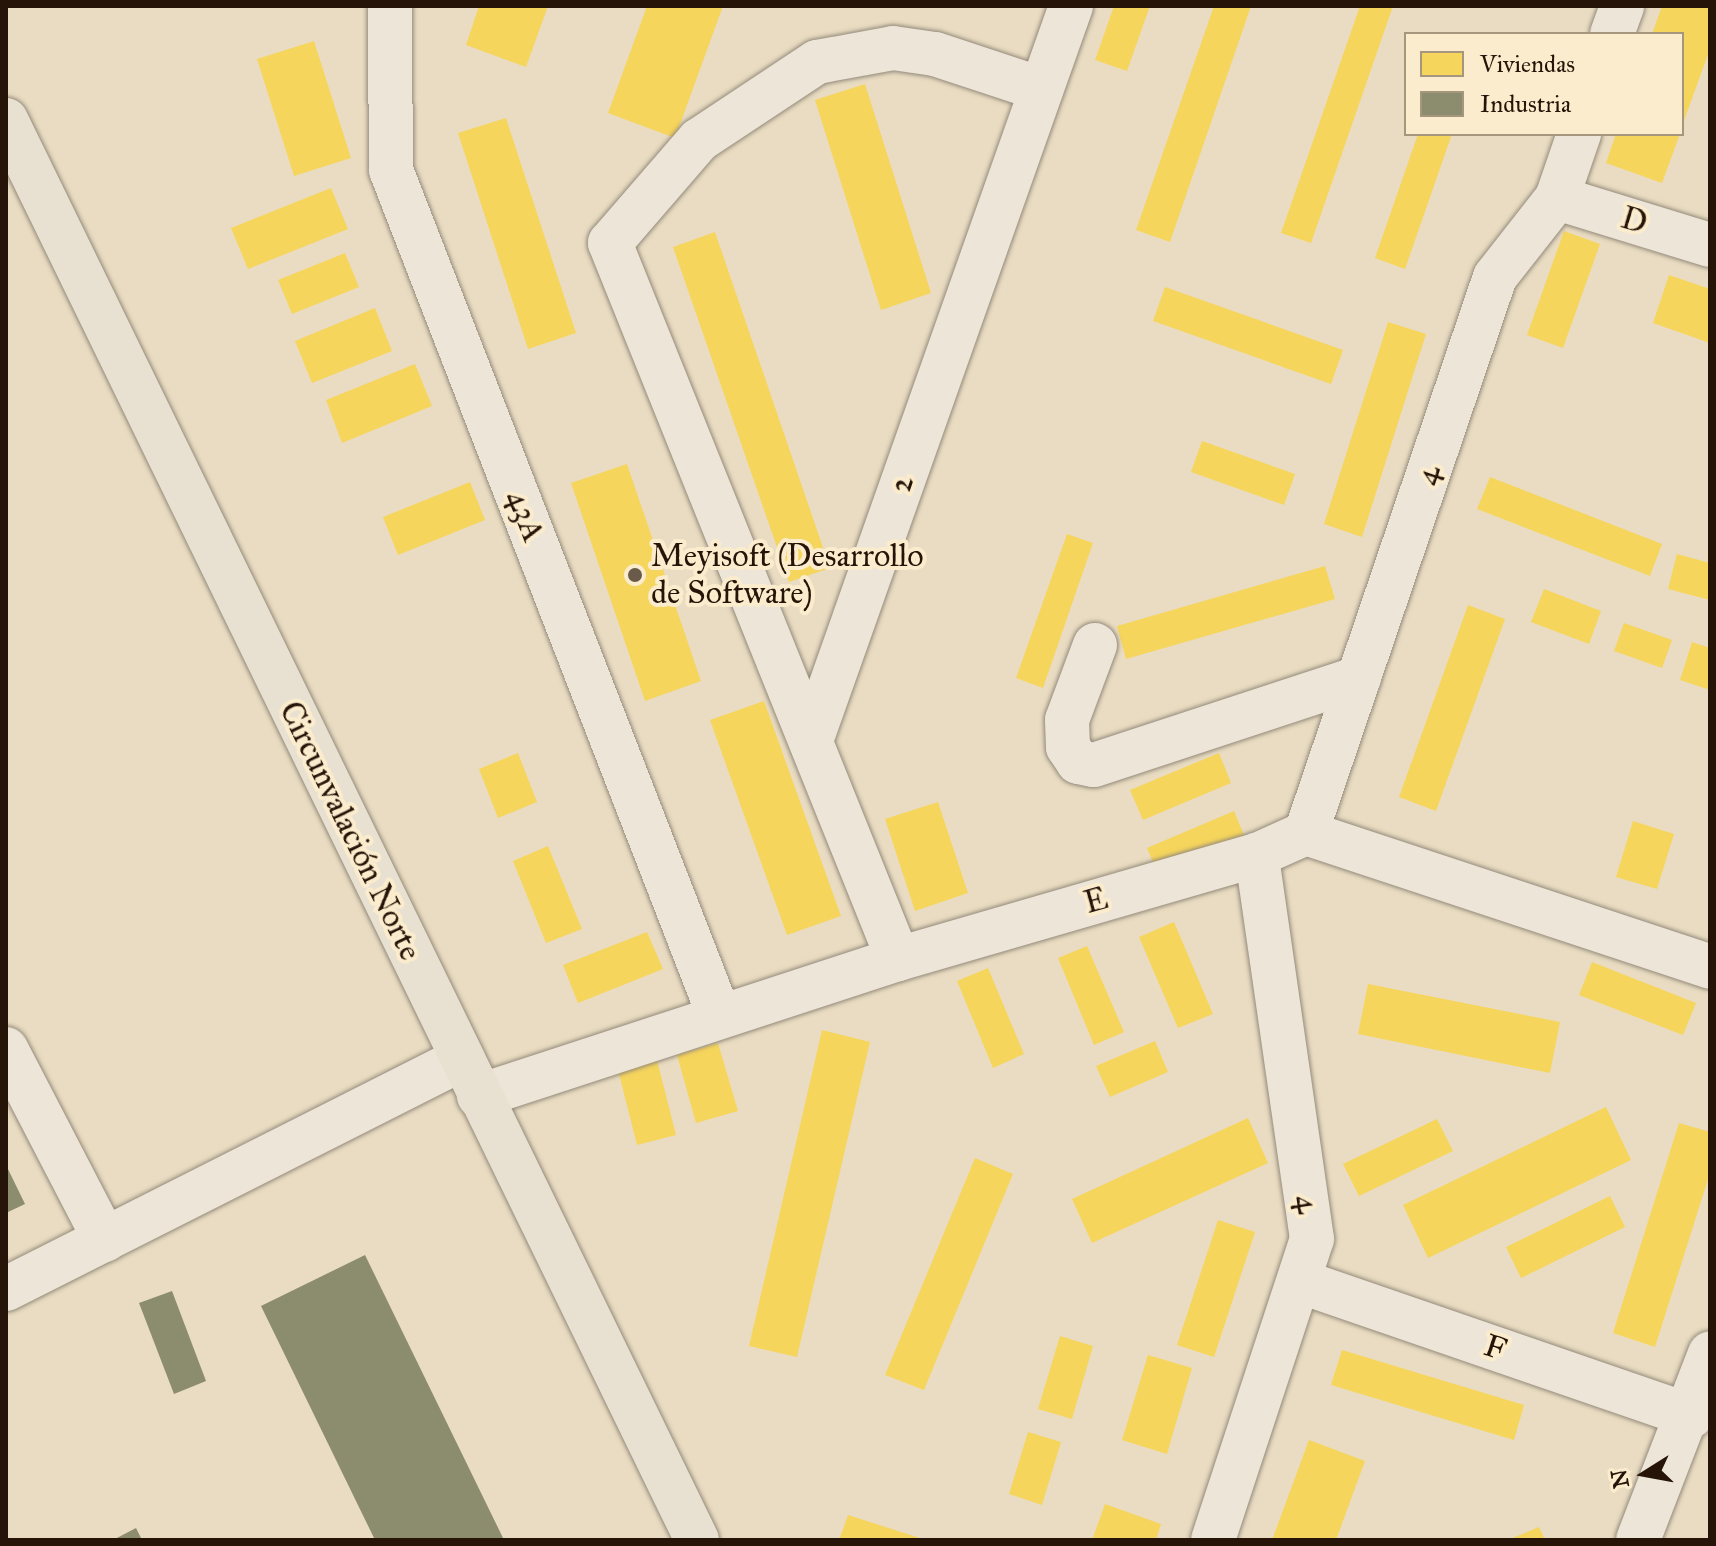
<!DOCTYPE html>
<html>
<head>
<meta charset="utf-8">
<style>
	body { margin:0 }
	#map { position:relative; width:1716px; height:1546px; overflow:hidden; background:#e9dcc2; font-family:"IM FELL Great Primer",serif }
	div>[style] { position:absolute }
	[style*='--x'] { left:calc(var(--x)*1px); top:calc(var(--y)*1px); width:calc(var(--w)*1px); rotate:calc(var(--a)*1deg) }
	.homes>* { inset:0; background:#f6d55c }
	.industry>* { inset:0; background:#8c8c6e }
	.roads { filter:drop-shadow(0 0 2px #948a7a) drop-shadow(0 0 2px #948a7a) }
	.minor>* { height:44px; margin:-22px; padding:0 22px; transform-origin:22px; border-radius:22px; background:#ece5d8 }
	.major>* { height:44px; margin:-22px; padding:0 22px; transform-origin:22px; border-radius:22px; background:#e8e1d1 }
	.dots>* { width:22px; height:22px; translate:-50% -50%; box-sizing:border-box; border:4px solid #fbeccd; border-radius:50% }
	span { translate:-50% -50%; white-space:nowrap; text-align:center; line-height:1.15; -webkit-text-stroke:8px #fbeccd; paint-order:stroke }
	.street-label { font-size:32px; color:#261408 }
	.poi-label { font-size:32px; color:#261408 }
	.left { translate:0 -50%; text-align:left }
	.frame { position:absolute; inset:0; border:8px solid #261408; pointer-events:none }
	.legend { position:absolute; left:1404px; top:32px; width:280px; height:104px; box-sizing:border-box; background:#fbeccd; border:2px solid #a6967e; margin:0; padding:10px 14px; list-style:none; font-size:24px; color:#261408 }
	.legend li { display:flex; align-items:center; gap:16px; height:40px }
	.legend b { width:40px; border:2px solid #a6967e }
	.north { position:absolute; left:1604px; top:1434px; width:80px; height:80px; -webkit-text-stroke:6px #fbeccd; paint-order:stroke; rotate:259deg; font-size:22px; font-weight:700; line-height:32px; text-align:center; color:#261408 }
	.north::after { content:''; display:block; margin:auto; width:28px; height:36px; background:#261408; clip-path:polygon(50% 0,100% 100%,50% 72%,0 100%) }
</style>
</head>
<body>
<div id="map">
	<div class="homes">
		<i style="clip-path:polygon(479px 6px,548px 6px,526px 67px,466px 45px)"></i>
		<i style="clip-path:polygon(647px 6px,723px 6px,675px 138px,608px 113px)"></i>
		<i style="clip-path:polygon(1114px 6px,1150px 6px,1127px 71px,1095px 60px)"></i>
		<i style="clip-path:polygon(1214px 6px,1251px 6px,1170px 242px,1136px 230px)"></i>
		<i style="clip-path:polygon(1360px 6px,1393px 6px,1311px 243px,1281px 233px)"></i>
		<i style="clip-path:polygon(1662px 6px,1710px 6px,1710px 49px,1682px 126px,1682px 34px,1652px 34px)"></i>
		<i style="clip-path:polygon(314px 41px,351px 158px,294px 176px,257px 59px)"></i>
		<i style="clip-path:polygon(865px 84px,931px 293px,881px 310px,815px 100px)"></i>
		<i style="clip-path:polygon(506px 118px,576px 333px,528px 349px,458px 133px)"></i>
		<i style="clip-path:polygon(1418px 134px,1452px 134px,1405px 269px,1375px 258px)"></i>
		<i style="clip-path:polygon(1616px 134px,1680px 134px,1662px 183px,1606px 163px)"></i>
		<i style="clip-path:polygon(331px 188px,348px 229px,248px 269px,231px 228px)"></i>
		<i style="clip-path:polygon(1564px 231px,1600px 244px,1563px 348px,1527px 335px)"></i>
		<i style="clip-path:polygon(715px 232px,830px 568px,789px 582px,673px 247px)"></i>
		<i style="clip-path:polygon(345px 253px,359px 287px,292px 314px,278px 280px)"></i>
		<i style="clip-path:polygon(1669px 275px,1710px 289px,1710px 343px,1653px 323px)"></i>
		<i style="clip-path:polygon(1165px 287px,1343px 350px,1331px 384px,1153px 321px)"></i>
		<i style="clip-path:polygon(375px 308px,392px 351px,312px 383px,295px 341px)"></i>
		<i style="clip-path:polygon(1388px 322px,1426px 334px,1362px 537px,1324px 524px)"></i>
		<i style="clip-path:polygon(415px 364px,432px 406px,342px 443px,326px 400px)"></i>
		<i style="clip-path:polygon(1202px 441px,1295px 474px,1284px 505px,1191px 472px)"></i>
		<i style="clip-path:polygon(627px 464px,701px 681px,645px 701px,571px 483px)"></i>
		<i style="clip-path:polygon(1490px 477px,1662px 544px,1650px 576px,1477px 509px)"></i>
		<i style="clip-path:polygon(470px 482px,485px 520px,398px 555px,383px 517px)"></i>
		<i style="clip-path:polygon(1067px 534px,1093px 543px,1043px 688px,1016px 678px)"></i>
		<i style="clip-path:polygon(1677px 554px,1710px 563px,1710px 600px,1668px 589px)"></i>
		<i style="clip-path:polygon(1325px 566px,1335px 599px,1126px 659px,1117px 626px)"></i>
		<i style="clip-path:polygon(1544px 589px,1601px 611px,1589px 644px,1531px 622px)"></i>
		<i style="clip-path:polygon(1468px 605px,1505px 619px,1436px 811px,1399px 797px)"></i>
		<i style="clip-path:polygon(1624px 623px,1672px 640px,1662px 668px,1614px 651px)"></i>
		<i style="clip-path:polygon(1692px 642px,1710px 648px,1710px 690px,1680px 680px)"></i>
		<i style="clip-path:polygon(764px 701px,841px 916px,787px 935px,710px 720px)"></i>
		<i style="clip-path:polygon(518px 753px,537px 802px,498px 818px,479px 769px)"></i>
		<i style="clip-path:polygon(1219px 753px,1231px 783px,1143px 820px,1130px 790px)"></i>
		<i style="clip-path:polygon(938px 802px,968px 893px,915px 911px,885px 819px)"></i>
		<i style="clip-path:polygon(1234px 811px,1246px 840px,1159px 877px,1147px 848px)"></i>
		<i style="clip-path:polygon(1633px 821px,1674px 834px,1657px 889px,1616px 877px)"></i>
		<i style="clip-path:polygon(548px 846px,582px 929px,546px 943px,513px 861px)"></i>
		<i style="clip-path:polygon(1174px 922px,1213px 1014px,1178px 1028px,1139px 937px)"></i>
		<i style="clip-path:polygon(647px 932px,663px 969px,578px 1003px,563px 965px)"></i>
		<i style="clip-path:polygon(1087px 946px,1124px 1032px,1094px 1045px,1058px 958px)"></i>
		<i style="clip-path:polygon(1592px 962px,1696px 1003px,1683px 1035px,1579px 995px)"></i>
		<i style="clip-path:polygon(988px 968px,1024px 1054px,993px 1068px,957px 981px)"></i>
		<i style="clip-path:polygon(1368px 984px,1560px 1022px,1550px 1073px,1358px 1034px)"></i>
		<i style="clip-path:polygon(822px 1030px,870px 1042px,797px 1357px,749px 1346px)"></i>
		<i style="clip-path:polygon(1155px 1041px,1168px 1072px,1110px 1097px,1096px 1066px)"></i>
		<i style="clip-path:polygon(718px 1043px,738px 1111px,696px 1123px,677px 1055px)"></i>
		<i style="clip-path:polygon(657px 1060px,676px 1135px,637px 1145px,618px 1070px)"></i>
		<i style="clip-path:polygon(1606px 1107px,1631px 1160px,1428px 1258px,1403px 1205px)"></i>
		<i style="clip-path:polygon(1248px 1118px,1268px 1163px,1092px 1243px,1072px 1199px)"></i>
		<i style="clip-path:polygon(1437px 1119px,1453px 1151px,1359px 1196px,1343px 1164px)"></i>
		<i style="clip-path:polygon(1679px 1123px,1710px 1132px,1710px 1173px,1655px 1347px,1613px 1333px)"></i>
		<i style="clip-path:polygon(975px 1158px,1013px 1174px,924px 1390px,885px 1375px)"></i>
		<i style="clip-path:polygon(1610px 1196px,1625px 1227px,1521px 1278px,1506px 1247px)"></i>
		<i style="clip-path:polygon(1218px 1220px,1255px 1232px,1214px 1357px,1177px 1345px)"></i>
		<i style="clip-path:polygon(1060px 1336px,1093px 1346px,1072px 1419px,1038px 1409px)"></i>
		<i style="clip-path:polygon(1342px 1350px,1524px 1405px,1514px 1440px,1331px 1385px)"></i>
		<i style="clip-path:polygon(1148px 1355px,1192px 1368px,1167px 1454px,1122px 1440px)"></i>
		<i style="clip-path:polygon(1028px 1432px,1061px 1442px,1042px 1505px,1009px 1494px)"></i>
		<i style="clip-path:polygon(1309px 1440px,1365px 1461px,1336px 1540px,1272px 1540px)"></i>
		<i style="clip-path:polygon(1105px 1504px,1161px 1524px,1156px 1540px,1092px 1540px)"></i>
		<i style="clip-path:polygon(848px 1515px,923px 1539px,923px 1540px,839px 1540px)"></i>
		<i style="clip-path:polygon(1539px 1527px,1545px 1540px,1508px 1540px)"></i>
	</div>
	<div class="industry">
		<i style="clip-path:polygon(6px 1165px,25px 1204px,6px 1213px)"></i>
		<i style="clip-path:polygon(365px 1255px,504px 1540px,375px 1540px,261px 1306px)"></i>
		<i style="clip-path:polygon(172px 1291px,206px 1381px,174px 1394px,139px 1303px)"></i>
		<i style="clip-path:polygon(136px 1528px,142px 1540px,113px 1540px)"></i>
	</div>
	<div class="roads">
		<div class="minor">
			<i style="--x:390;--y:6;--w:164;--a:89.7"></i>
			<i style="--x:391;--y:170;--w:906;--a:68.79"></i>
			<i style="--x:1612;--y:34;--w:30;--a:-70"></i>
			<i style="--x:1557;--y:198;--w:160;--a:17.1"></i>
			<i style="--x:1095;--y:645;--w:80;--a:110.5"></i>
			<i style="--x:1067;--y:720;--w:27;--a:88"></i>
			<i style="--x:1068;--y:747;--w:18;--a:56"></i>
			<i style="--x:1078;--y:762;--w:16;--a:11"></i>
			<i style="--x:1094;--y:765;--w:279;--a:-18.2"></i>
			<i style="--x:812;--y:738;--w:776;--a:-70.51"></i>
			<i style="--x:1306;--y:833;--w:587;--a:-71.23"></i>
			<i style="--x:1495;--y:277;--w:100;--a:-51.9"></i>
			<i style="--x:1557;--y:198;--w:68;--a:-71"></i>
			<i style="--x:898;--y:959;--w:772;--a:-111.91"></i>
			<i style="--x:610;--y:243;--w:136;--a:-49.2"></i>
			<i style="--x:699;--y:140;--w:141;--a:-33.5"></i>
			<i style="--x:817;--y:62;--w:77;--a:-10.4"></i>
			<i style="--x:893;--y:48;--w:42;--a:8.1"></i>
			<i style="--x:935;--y:54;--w:112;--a:18.3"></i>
			<i style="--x:6;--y:1049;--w:215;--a:62.6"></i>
			<i style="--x:479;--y:1096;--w:441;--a:-18.1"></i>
			<i style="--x:898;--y:959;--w:374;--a:-16.2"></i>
			<i style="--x:1257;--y:855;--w:54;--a:-24.2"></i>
			<i style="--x:1306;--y:833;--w:426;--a:18.3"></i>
			<i style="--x:1299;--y:1281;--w:415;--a:19"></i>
			<i style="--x:6;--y:1289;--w:508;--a:-26.77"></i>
			<i style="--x:1213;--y:1540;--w:317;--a:-71.8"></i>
			<i style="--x:1312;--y:1239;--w:388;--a:-98.2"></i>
			<i style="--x:1638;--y:1540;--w:200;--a:-68.9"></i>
		</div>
		<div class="major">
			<i style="--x:6;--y:120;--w:1579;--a:64.05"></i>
		</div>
	</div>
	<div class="dots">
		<i style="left:635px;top:575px;background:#6a5a49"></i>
	</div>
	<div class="street-label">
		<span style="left:1634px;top:221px;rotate:17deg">D</span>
		<span style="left:1428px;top:475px;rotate:-71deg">4</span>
		<span style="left:902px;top:484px;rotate:-71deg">2</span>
		<span style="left:525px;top:516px;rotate:69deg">43A</span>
		<span style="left:350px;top:831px;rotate:64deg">Circunvalación Norte</span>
		<span style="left:1096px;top:901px;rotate:-16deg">E</span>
		<span style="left:1307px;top:1204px;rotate:82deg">4</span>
		<span style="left:1495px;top:1348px;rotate:19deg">F</span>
	</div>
	<div class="poi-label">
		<span class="left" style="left:651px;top:575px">Meyisoft (Desarrollo<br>de Software)</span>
	</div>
	<div class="frame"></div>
	<ul class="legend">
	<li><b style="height:22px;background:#f6d55c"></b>Viviendas</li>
	<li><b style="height:22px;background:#8c8c6e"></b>Industria</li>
	</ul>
	<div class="north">N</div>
</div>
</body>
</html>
